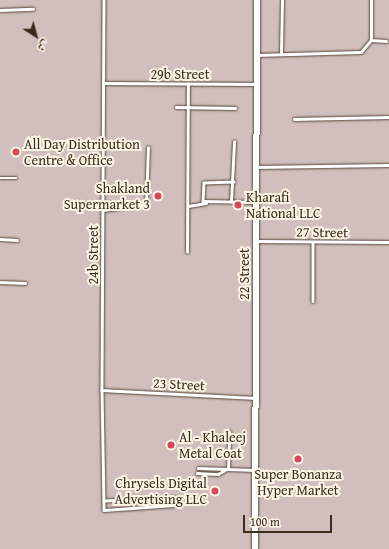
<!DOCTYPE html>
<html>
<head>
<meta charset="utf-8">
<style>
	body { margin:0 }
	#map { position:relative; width:389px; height:549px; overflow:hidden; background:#f5e8ce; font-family:"Gentium Book Plus",Amiri,serif }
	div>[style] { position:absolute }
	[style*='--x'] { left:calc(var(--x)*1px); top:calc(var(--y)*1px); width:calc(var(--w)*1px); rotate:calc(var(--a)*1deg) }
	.industrial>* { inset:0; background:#d1bfbd }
	.roads { filter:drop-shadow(0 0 1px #574638) drop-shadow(0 0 1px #574638) }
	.lane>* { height:2.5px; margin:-1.25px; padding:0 1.25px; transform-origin:1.25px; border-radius:1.25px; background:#fff }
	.street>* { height:5.5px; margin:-2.75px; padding:0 2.75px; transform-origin:2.75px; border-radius:2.75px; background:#fff }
	.dots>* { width:11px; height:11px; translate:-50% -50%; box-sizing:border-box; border:2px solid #fcf5e5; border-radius:50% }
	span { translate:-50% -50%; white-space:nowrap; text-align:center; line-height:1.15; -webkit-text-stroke:4px #fcf5e5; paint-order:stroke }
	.street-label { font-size:14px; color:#3b2a1e }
	.poi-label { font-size:14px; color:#3b2a1e }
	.left { translate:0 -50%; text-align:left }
	.right { translate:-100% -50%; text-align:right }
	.north { position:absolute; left:16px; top:16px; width:40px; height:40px; -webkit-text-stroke:3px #fcf5e5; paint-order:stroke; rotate:144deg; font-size:11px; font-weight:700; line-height:16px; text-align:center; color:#3b2a1e }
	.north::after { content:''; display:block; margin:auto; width:14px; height:18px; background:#3b2a1e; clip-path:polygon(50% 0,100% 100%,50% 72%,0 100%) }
	.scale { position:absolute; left:243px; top:515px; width:89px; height:18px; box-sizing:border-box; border:2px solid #3b2a1e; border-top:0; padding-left:5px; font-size:12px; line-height:14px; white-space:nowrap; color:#3b2a1e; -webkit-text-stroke:3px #fcf5e5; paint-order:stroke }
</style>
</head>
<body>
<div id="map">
	<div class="industrial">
		<i style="clip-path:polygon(0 0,389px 0,389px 549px,0 549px)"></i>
	</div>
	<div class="roads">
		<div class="lane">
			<i style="--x:104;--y:0;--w:390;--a:90.3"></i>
			<i style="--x:102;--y:390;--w:120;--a:89"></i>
			<i style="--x:104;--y:510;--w:70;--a:-4.1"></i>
			<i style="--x:174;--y:505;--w:7;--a:-82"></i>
			<i style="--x:175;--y:498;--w:71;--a:177.6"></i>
			<i style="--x:0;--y:10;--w:33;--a:-2"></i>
			<i style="--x:371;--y:40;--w:15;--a:4"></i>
			<i style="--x:281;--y:53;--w:53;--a:-88.9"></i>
			<i style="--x:256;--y:55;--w:105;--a:-1.6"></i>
			<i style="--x:361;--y:52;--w:16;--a:-50"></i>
			<i style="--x:371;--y:40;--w:40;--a:-90"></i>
			<i style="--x:103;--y:83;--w:153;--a:0.4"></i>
			<i style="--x:176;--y:107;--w:59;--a:1"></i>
			<i style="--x:294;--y:119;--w:95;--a:-1.2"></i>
			<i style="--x:256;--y:167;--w:133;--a:-0.9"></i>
			<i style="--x:0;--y:178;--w:16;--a:0"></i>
			<i style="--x:234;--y:182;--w:30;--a:178"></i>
			<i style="--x:204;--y:183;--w:18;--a:93"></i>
			<i style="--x:203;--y:201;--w:52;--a:1.1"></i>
			<i style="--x:231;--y:202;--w:60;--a:-87.1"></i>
			<i style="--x:188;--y:206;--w:18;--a:-9"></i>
			<i style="--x:103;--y:210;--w:43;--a:-7.9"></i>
			<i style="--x:146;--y:204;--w:56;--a:-88"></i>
			<i style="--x:0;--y:239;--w:17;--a:3"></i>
			<i style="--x:256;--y:241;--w:133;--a:0.4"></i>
			<i style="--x:313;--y:242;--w:59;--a:90"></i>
			<i style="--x:187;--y:252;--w:168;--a:-89.7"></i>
			<i style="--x:0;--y:282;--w:25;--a:2"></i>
			<i style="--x:102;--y:390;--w:153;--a:3"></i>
			<i style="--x:198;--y:468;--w:57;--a:2"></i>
			<i style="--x:228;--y:469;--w:37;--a:-88"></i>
			<i style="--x:197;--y:473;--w:21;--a:3"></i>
			<i style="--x:218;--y:474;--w:8;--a:-30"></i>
		</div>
		<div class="street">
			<i style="--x:255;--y:549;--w:549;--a:-89.79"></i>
		</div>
	</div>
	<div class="dots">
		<i style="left:16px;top:152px;background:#d1495b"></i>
		<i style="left:158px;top:196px;background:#d1495b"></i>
		<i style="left:238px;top:205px;background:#d1495b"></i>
		<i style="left:171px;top:445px;background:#d1495b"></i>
		<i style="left:298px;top:459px;background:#d1495b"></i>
		<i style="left:215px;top:491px;background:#d1495b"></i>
	</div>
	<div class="street-label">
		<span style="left:180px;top:74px">29b Street</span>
		<span style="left:322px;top:232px;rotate:1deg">27 Street</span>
		<span style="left:93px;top:255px;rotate:-90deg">24b Street</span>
		<span style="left:244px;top:274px;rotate:-90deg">22 Street</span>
		<span style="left:179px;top:384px;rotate:3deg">23 Street</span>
	</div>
	<div class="poi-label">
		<span class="left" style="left:24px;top:152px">All Day Distribution<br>Centre &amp; Office</span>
		<span class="right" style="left:150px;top:196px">Shakland<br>Supermarket 3</span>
		<span class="left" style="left:246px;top:205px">Kharafi<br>National LLC</span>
		<span class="left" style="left:179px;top:445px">Al - Khaleej<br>Metal Coat</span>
		<span style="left:298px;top:482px">Super Bonanza<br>Hyper Market</span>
		<span class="right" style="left:207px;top:491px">Chrysels Digital<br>Advertising LLC</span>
	</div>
	<div class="north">ش</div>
	<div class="scale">100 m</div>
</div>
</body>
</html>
